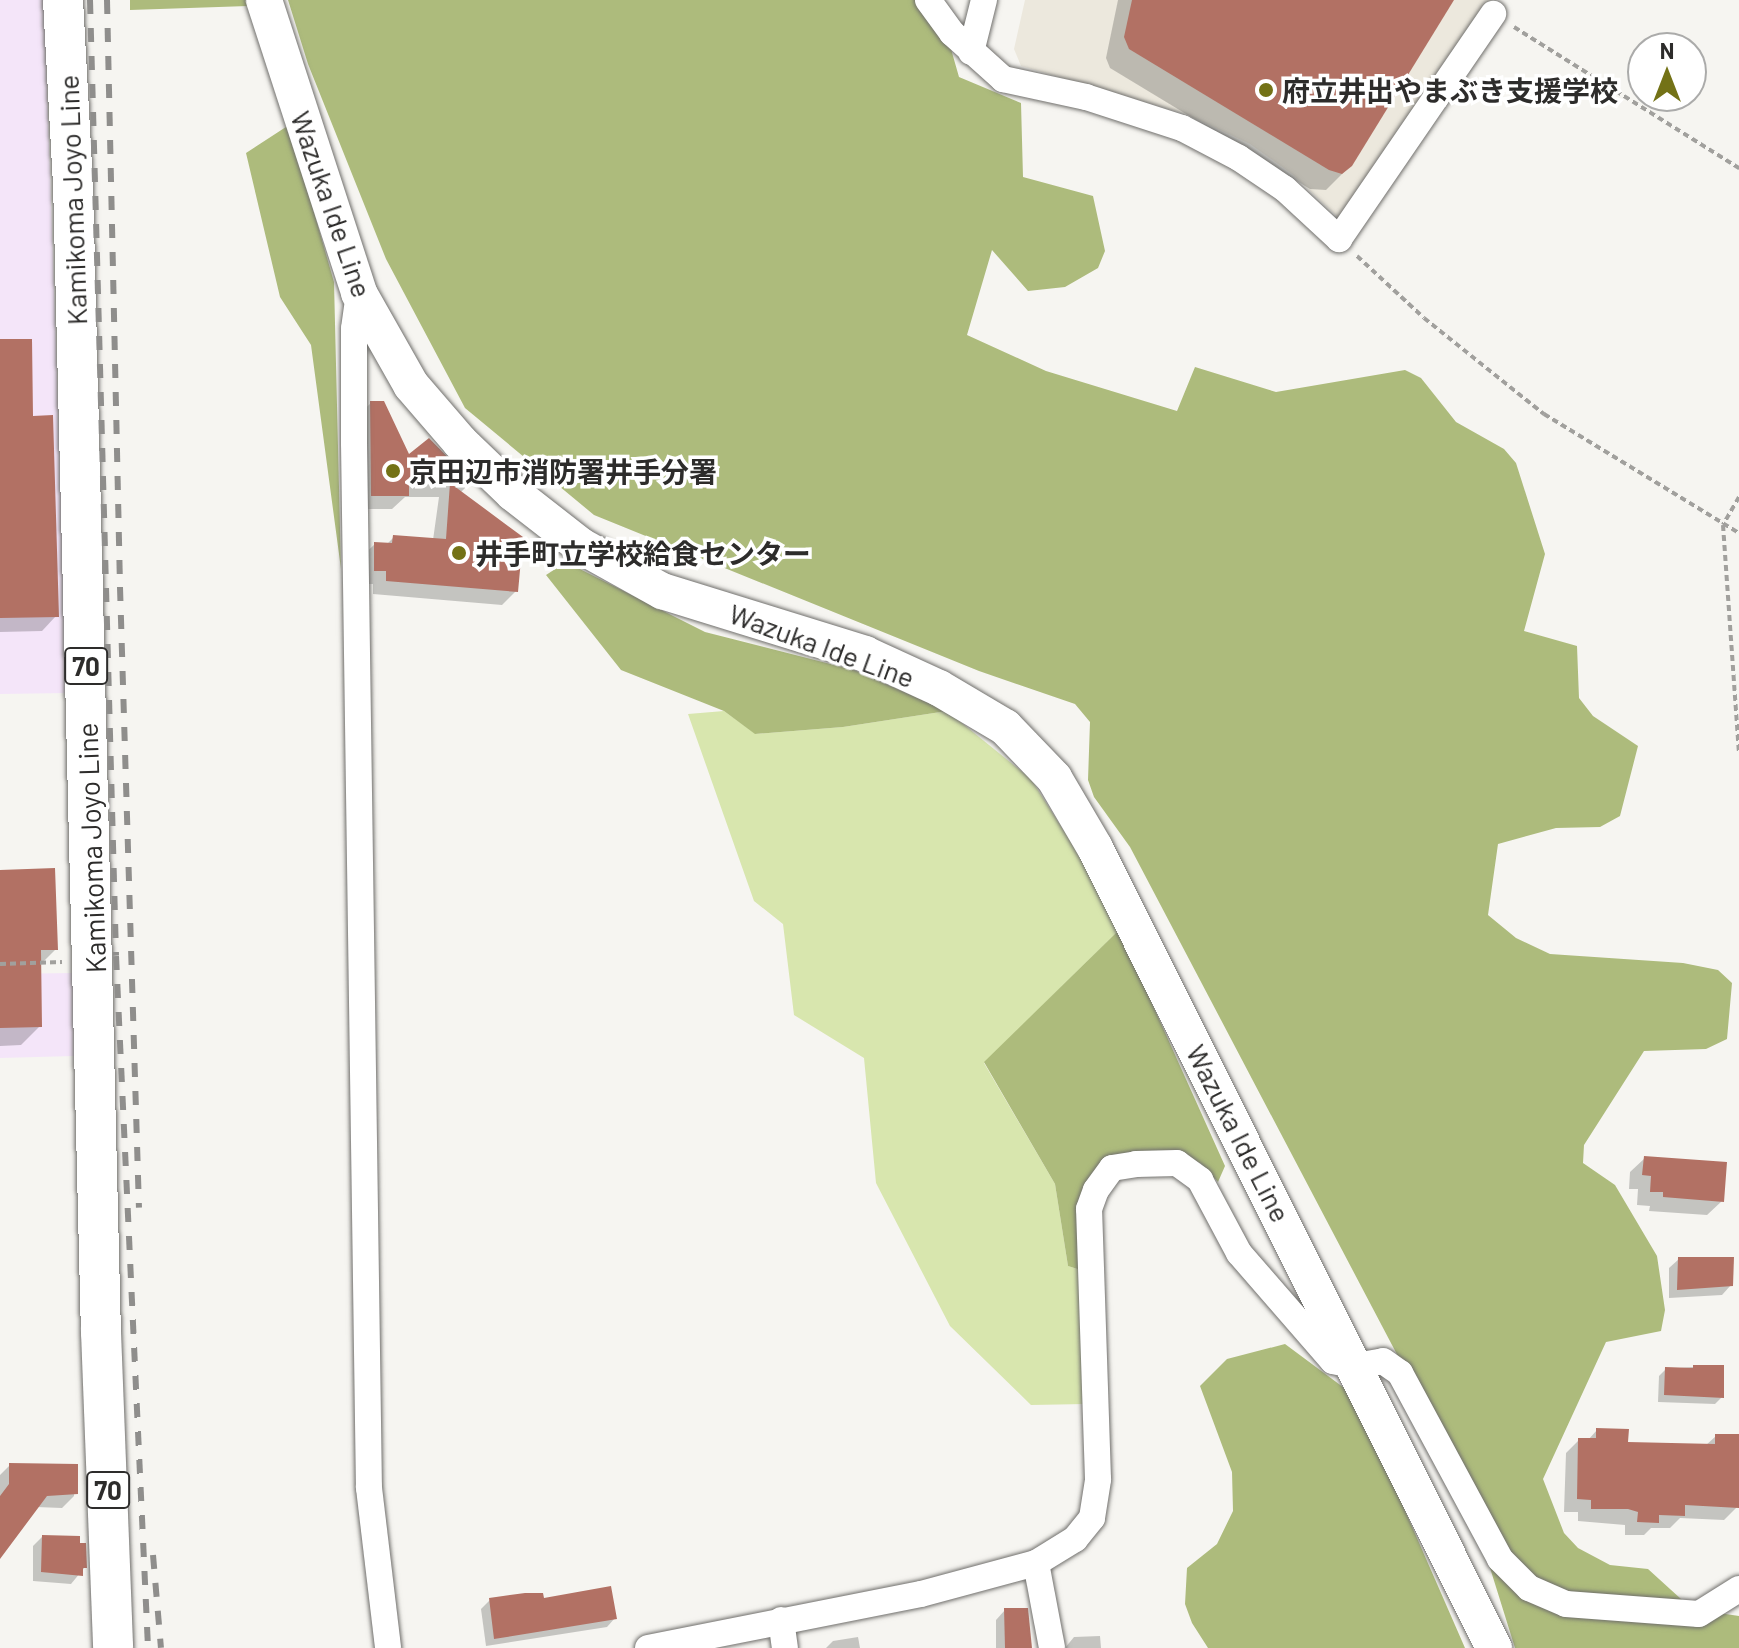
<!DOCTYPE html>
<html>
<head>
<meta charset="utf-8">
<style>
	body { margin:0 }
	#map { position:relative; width:1739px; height:1648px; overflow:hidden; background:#f6f5f1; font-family:Barlow,"Noto Sans JP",sans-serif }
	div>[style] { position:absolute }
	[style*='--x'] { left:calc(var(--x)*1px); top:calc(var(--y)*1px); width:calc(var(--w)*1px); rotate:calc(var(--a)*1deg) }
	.industrial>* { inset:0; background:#f4e5f9 }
	.built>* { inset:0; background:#ece8dd }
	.green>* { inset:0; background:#d8e6ae }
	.forest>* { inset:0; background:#adbb7c }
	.shadow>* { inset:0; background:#0003 }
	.building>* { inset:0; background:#b27164 }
	.path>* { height:4px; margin-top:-2px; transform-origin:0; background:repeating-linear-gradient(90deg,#a1a09d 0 6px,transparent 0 10px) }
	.roads { filter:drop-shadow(0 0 2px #706f6c) drop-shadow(0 0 2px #706f6c) }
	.minor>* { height:26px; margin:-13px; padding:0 13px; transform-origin:13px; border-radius:13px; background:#fff }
	.secondary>* { height:36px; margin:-18px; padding:0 18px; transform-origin:18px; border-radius:18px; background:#fff }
	.primary>* { height:40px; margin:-20px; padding:0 20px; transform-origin:20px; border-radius:20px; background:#fff }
	.rail>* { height:6px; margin-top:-3px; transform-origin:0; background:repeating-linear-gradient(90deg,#8f8e8c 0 14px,transparent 0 28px) }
	.dots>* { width:22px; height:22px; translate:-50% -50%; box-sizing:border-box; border:4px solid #fff; border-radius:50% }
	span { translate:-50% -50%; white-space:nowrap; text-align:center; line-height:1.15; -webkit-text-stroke:7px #fff; paint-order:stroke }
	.shield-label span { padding:2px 6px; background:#fff; border:2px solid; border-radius:6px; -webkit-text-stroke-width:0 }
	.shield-label { font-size:26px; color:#2d2c2b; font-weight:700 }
	.poi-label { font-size:28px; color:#2d2c2b; font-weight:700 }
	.left { translate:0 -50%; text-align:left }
	.street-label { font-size:28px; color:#2d2c2b }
	.north { position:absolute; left:1627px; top:32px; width:80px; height:80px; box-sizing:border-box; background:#fff; border:2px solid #ababaa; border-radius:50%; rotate:0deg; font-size:22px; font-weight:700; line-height:32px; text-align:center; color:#2d2c2b }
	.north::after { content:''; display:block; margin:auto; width:28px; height:36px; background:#737216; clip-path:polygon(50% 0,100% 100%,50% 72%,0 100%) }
</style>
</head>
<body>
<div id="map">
	<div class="industrial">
		<i style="clip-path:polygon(0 0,44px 0,68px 693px,0 694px)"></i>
		<i style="clip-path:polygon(73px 973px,74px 1056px,0 1058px,0 974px)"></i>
	</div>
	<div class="built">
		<i style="clip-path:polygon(1025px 0,1491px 0,1340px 219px,1292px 174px,1250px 144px,1186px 114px,1021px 66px,1014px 49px)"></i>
	</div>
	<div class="green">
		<i style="clip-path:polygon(724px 711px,756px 734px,843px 727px,947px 711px,1031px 779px,1074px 847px,1119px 930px,984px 1063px,1055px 1184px,1068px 1266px,1084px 1271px,1086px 1404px,1031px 1405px,950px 1326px,876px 1183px,864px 1058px,794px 1015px,783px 924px,754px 901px,688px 714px)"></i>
	</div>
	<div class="forest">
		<i style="clip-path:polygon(130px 0,246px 0,248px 6px,130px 10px)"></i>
		<i style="clip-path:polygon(288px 0,919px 0,951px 49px,959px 77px,1021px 103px,1023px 177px,1093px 196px,1105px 251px,1098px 268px,1065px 287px,1028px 291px,992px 250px,967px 335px,1046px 371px,1177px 411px,1195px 367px,1276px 392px,1405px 370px,1421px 378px,1456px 422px,1504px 449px,1516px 463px,1545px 554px,1524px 631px,1577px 646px,1579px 698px,1593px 716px,1638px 746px,1620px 816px,1600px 827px,1556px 828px,1498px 844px,1488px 915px,1516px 938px,1550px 954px,1683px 963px,1718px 970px,1732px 983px,1727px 1039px,1706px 1049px,1644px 1051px,1584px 1145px,1583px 1163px,1615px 1185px,1657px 1256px,1665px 1310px,1661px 1331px,1606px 1342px,1543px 1479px,1564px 1533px,1578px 1548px,1610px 1565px,1648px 1569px,1692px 1609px,1739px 1616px,1739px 1648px,1515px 1648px,1462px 1478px,1130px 847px,1094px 797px,1088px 780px,1090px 722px,1075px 704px,979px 671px,594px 515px,465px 408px,386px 259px,308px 64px)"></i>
		<i style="clip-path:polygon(289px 125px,334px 282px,341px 569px,311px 345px,280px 297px,246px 153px)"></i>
		<i style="clip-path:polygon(566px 562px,705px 632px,854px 670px,947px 711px,843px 727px,755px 734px,724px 711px,621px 670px,546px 575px)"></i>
		<i style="clip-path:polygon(1119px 930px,1225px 1166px,1218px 1182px,1200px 1163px,1146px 1152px,1091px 1176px,1076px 1212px,1084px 1271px,1068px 1266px,1055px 1184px,984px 1062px)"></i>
		<i style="clip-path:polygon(1285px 1344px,1355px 1396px,1465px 1648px,1208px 1648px,1192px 1623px,1185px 1604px,1187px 1568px,1217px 1544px,1233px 1511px,1232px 1472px,1200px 1386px,1227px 1359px)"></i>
	</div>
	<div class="shadow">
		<i style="clip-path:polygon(1118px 0,1452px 0,1346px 170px,1326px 190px,1310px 189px,1110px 68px,1106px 58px)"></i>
		<i style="clip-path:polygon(0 341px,31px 418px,56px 616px,42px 631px,0 632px)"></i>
		<i style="clip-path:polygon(371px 403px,408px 458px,429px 441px,470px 483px,460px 493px,516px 591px,502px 605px,373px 594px,373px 584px,360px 584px,360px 558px,375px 544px,386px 545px,393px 538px,433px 540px,439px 497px,405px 497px,392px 509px,357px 509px,356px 417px)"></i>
		<i style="clip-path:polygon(0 872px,56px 949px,39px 966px,40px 1026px,21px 1045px,0 1046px)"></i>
		<i style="clip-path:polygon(1645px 1158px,1722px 1201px,1707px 1215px,1649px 1211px,1650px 1206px,1637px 1205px,1638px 1189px,1629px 1189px,1630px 1172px)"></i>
		<i style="clip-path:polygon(1679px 1259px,1731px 1285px,1722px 1295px,1669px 1298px,1669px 1268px)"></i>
		<i style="clip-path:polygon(1693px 1367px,1722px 1397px,1715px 1404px,1658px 1402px,1659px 1376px,1666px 1369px)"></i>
		<i style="clip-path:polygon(1597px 1430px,1626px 1444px,1705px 1446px,1716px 1436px,1739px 1436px,1737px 1507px,1724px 1520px,1680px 1518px,1670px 1528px,1651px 1528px,1644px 1535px,1625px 1535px,1625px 1525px,1578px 1521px,1578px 1512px,1564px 1512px,1566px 1453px,1579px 1440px,1588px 1440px)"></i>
		<i style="clip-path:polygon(10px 1465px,75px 1466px,74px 1496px,62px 1508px,36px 1507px,0 1555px,0 1475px)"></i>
		<i style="clip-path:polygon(42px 1537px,85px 1567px,71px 1584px,33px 1581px,33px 1546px)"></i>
		<i style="clip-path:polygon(490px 1600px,542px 1600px,615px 1618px,607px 1627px,486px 1646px,481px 1609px)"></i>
		<i style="clip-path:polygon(1005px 1610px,1030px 1648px,996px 1648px,996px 1620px)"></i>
		<i style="clip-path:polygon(1100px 1636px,1101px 1648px,1065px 1648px,1074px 1637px)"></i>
		<i style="clip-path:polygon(858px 1637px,860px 1648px,826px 1648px,833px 1641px)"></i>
	</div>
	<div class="building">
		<i style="clip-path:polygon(1132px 0,1454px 0,1352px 166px,1342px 174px,1329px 170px,1129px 49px,1124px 37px)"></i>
		<i style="clip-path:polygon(0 339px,32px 339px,33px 416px,53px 415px,59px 617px,0 618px)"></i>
		<i style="clip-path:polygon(370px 401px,384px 401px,409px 454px,429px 438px,473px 483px,409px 483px,409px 496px,371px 496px)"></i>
		<i style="clip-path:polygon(450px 483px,523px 537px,518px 592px,386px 581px,386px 571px,374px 571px,374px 542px,392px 543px,393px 535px,446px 539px)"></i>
		<i style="clip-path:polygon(55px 868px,58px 950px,41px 950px,42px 1027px,0 1028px,0 870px)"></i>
		<i style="clip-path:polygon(1644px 1156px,1727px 1162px,1724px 1202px,1663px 1197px,1663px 1192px,1650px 1192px,1651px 1176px,1642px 1175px)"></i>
		<i style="clip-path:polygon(1678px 1257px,1734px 1257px,1733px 1286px,1677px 1290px)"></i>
		<i style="clip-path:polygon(1693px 1365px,1724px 1365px,1724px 1398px,1664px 1395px,1665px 1367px,1693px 1368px)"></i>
		<i style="clip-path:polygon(1596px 1428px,1629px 1429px,1628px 1442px,1715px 1444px,1715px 1434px,1739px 1434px,1739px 1508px,1685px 1505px,1685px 1516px,1659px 1515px,1659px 1523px,1637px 1522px,1638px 1512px,1628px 1509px,1591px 1509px,1591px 1500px,1577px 1499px,1578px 1438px,1596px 1438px)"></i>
		<i style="clip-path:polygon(9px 1463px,78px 1464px,78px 1494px,47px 1496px,0 1559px,0 1496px,9px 1484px)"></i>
		<i style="clip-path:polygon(42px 1535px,80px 1536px,80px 1543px,86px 1543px,87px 1568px,83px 1568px,83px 1576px,41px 1572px)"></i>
		<i style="clip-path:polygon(611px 1586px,617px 1619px,494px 1639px,489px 1598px,525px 1593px,543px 1593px,544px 1598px)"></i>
		<i style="clip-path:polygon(1004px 1608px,1028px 1608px,1032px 1648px,1005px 1648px)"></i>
	</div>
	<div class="path">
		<i style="--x:1514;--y:27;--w:266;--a:32.1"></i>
		<i style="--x:1357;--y:256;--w:91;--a:42.8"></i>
		<i style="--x:1424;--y:318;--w:154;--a:38.7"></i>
		<i style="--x:1544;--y:414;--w:228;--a:31.4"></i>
		<i style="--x:1739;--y:497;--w:32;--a:120"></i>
		<i style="--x:1723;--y:525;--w:227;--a:86"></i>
		<i style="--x:0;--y:964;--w:62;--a:-1.8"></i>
	</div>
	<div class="roads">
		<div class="minor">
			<i style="--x:928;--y:0;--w:41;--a:54"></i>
			<i style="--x:952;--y:33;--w:69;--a:42"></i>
			<i style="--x:1003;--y:79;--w:85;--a:12.2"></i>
			<i style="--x:1086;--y:97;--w:101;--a:17.9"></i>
			<i style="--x:1182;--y:128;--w:64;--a:27.8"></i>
			<i style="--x:1239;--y:158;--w:55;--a:34"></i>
			<i style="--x:1285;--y:189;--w:74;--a:42.8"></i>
			<i style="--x:1339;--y:239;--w:273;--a:-55.6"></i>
			<i style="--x:971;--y:52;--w:54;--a:-76"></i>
			<i style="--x:359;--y:293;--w:36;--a:98"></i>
			<i style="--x:354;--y:329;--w:114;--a:90"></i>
			<i style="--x:354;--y:443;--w:1045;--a:89.18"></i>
			<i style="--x:369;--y:1488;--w:161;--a:83.2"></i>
			<i style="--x:1036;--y:1563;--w:86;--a:79.3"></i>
			<i style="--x:781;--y:1620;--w:28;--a:82"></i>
			<i style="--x:648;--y:1648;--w:278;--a:-11.2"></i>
			<i style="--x:921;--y:1594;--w:119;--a:-15.1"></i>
			<i style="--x:1036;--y:1563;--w:46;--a:-31.6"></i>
			<i style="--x:1075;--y:1539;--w:27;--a:-51"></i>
			<i style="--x:1092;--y:1518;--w:39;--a:-81"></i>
			<i style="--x:1098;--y:1479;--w:270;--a:-91.9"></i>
			<i style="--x:1089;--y:1209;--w:20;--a:-70"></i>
			<i style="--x:1096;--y:1190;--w:27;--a:-54"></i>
			<i style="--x:1112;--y:1168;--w:24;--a:-9"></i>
			<i style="--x:1136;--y:1164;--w:41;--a:-1.4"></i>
			<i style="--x:1177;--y:1163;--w:29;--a:36"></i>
			<i style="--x:1200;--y:1180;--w:83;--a:61.9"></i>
			<i style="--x:1239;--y:1253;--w:143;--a:49"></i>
			<i style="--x:1333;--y:1361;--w:24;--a:12"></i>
			<i style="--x:1356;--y:1366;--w:27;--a:-10"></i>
			<i style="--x:1383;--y:1361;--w:21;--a:35"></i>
			<i style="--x:1400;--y:1373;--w:211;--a:61.7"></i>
			<i style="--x:1500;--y:1559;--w:41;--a:45"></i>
			<i style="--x:1529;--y:1588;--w:40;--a:23.4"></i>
			<i style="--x:1566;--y:1604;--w:133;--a:4.3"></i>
			<i style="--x:1699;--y:1614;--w:47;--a:-32"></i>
		</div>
		<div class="secondary">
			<i style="--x:264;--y:0;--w:308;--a:72"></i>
			<i style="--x:359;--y:293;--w:106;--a:60.5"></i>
			<i style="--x:411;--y:385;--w:75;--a:49.3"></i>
			<i style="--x:460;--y:442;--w:74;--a:43.9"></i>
			<i style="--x:513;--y:493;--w:86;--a:37.9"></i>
			<i style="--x:581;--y:546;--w:93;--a:29.1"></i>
			<i style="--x:662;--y:591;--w:213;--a:17.2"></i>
			<i style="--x:865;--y:654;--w:81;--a:24.7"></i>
			<i style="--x:939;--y:688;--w:77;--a:30.6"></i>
			<i style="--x:1005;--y:727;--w:71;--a:46.1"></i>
			<i style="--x:1054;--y:778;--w:81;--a:59.6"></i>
			<i style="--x:1095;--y:848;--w:894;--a:63.49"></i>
		</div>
		<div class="primary">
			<i style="--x:63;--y:0;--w:182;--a:86.9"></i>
			<i style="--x:73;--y:182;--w:1150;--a:88.61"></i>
			<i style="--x:101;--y:1332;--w:316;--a:87.8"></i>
		</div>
	</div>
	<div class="rail">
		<i style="--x:90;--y:0;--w:956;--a:88.44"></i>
		<i style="--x:116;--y:956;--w:693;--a:87.35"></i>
		<i style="--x:107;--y:0;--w:587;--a:88.73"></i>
		<i style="--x:120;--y:587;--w:621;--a:88.25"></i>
		<i style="--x:153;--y:1555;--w:93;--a:85.1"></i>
	</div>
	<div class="dots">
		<i style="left:1266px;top:90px;background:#737216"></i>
		<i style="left:393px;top:471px;background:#737216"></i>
		<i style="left:459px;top:553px;background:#737216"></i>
	</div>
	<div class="shield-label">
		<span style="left:86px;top:666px">70</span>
		<span style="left:108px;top:1490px">70</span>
	</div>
	<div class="poi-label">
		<span class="left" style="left:1282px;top:90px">府立井出やまぶき支援学校</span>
		<span class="left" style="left:409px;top:471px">京田辺市消防署井手分署</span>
		<span class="left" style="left:475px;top:553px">井手町立学校給食センター</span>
	</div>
	<div class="street-label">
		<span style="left:72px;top:200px;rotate:-92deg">Kamikoma Joyo Line</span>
		<span style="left:332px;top:204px;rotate:71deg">Wazuka Ide Line</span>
		<span style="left:822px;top:645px;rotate:20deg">Wazuka Ide Line</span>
		<span style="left:91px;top:848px;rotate:-92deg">Kamikoma Joyo Line</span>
		<span style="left:1239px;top:1133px;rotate:63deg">Wazuka Ide Line</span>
	</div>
	<div class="north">N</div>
</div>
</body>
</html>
